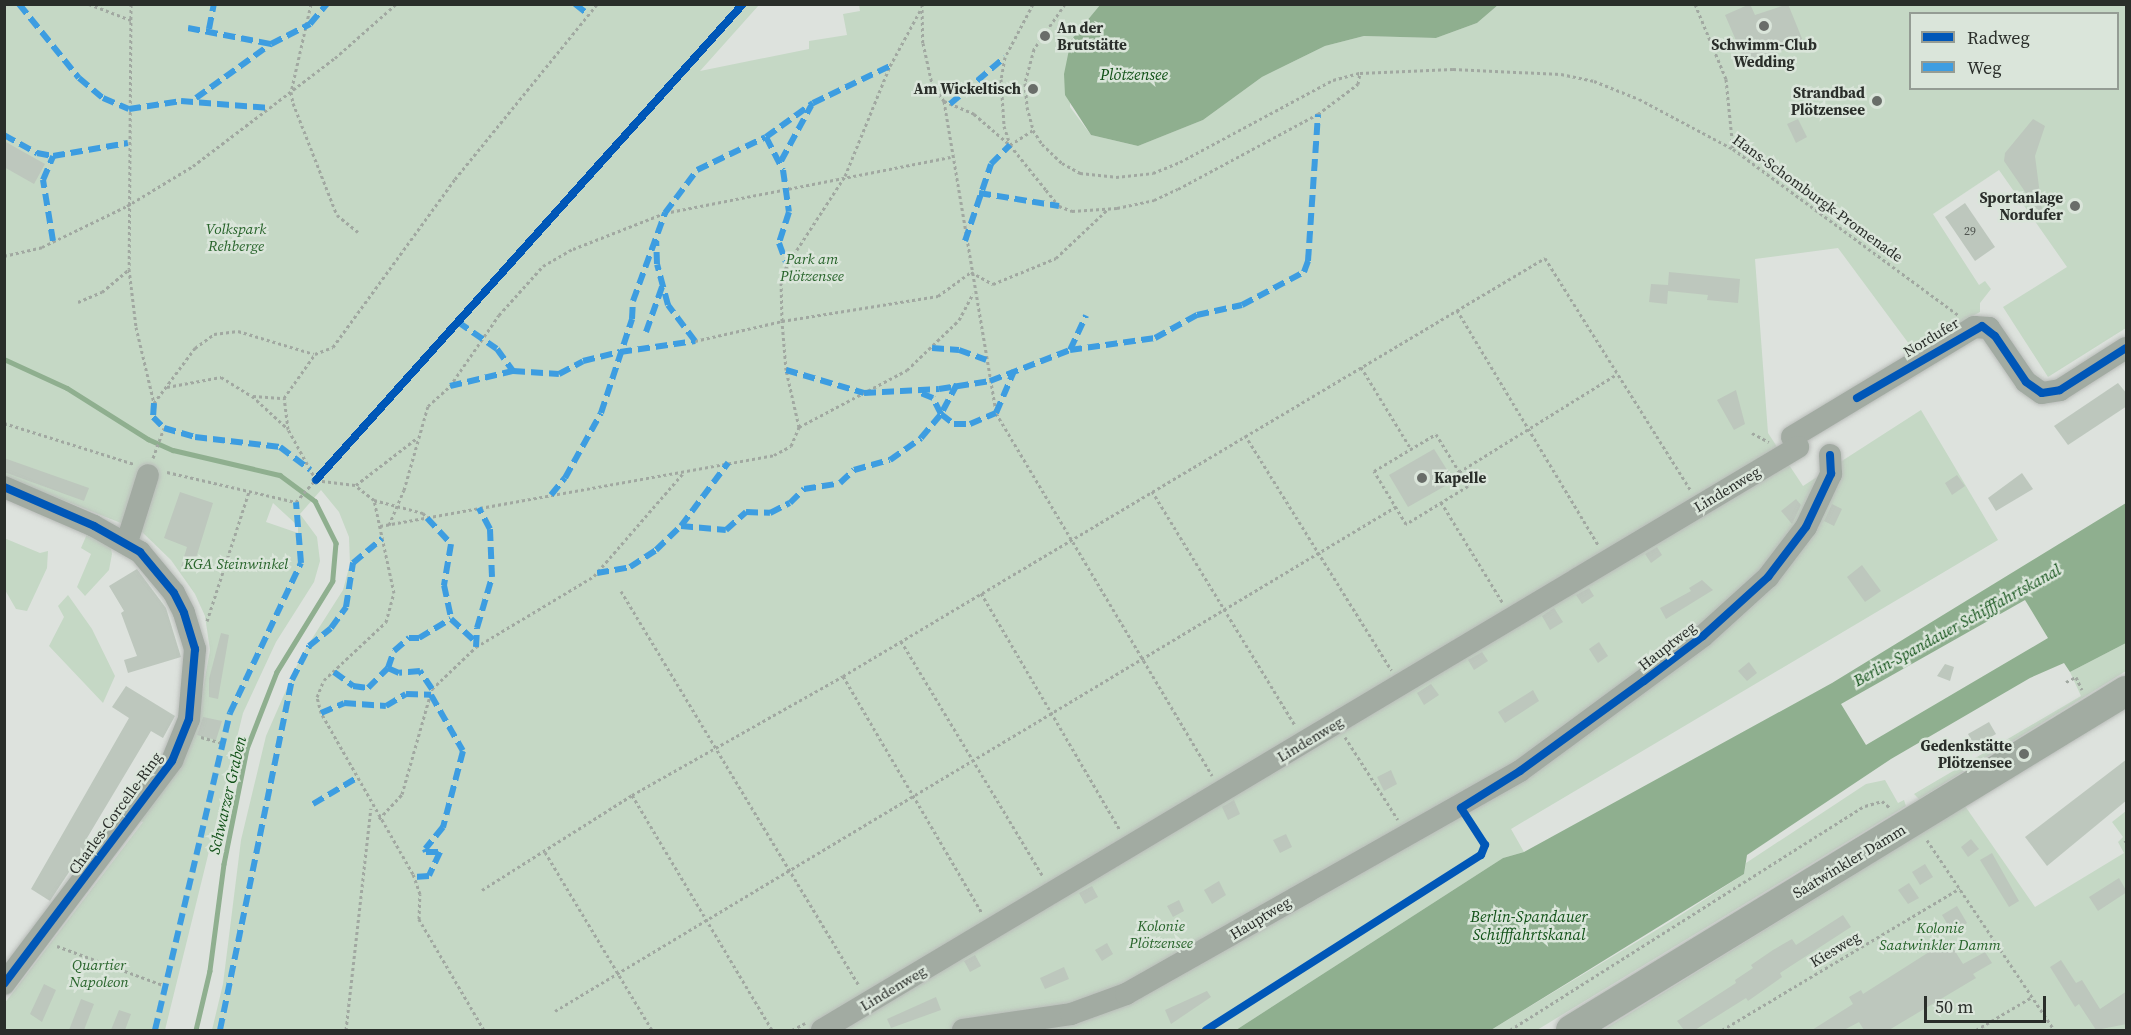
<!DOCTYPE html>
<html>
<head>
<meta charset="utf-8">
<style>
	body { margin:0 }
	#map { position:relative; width:2131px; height:1035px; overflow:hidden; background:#dde2dd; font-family:"Source Serif 4",serif }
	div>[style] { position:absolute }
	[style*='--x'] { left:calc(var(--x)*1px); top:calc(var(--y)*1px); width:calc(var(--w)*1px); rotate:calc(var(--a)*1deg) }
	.green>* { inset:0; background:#c5d8c5 }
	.water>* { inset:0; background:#8faf8f }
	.stream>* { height:4.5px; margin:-2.25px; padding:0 2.25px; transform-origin:2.25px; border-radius:2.25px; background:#8faf8f }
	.building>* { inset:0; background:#bdc7bd }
	.path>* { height:3px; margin-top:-1.5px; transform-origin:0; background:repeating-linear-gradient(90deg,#a1a8a1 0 3px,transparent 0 6px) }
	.roads { filter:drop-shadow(0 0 2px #babdba) drop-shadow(0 0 2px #babdba) }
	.minor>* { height:22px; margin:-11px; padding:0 11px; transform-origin:11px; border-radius:11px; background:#a2aba2 }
	.major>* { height:30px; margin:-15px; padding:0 15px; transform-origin:15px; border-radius:15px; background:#a2aca2 }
	.quiet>* { height:6px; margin-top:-3px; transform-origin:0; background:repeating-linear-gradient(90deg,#3d9de1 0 12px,transparent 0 18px) }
	.cycleway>* { height:8px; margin:-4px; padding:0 4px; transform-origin:4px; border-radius:4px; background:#0057b8 }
	.dots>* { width:16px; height:16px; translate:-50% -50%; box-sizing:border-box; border:3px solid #dae5da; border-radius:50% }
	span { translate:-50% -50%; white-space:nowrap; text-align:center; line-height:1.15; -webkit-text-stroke:5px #dae5da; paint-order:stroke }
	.number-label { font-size:12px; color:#4f544f }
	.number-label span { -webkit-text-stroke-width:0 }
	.poi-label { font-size:15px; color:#2a2e2a; font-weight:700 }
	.left { translate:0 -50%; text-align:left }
	.right { translate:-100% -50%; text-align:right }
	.street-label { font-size:15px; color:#2a2e2a }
	.park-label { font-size:15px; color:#28642b; font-style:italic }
	.water-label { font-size:16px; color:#115117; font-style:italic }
	.frame { position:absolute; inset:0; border:6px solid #2a2e2a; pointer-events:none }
	.legend { position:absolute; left:1909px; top:12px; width:210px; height:78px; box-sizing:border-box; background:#dae5da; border:2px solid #949c94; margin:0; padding:8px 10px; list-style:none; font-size:18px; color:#2a2e2a }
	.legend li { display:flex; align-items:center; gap:12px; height:30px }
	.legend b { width:30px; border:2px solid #949c94 }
	.scale { position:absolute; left:1924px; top:996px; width:122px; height:27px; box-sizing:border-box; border:3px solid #2a2e2a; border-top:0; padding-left:8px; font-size:18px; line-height:21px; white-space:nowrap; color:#2a2e2a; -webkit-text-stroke:4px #dae5da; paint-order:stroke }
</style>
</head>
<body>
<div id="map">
	<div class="green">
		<i style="clip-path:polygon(evenodd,5px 5px,759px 5px,700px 71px,809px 49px,809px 41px,847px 35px,843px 14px,860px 11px,859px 5px,1100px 5px,1071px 40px,1070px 107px,1091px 135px,1138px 146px,1203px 120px,1262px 77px,1325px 46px,1364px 36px,1436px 38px,1477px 23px,1498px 5px,2126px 5px,2126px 328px,2048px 377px,2003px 307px,2067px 267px,1999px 170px,1933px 214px,1979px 285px,1985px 281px,1991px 289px,1980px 303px,1980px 312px,1912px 348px,1838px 248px,1755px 259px,1768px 433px,1803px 486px,1921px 410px,1998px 540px,1511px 829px,1524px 852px,1503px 858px,1236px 1030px,212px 1030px,223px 984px,241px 840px,266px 736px,301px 656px,343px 590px,350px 564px,349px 537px,339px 512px,321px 490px,300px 514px,317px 537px,320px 561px,314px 582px,276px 642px,243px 713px,165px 1030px,5px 1030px,4px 1004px,143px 822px,139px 821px,195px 734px,210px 650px,205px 616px,195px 594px,171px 560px,141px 531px,5px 477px,5px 5px,1910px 14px,2118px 14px,2118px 88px,1910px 88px,1910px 14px,5px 5px,273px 503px,298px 526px,298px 533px,266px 522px,273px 503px)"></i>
		<i style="clip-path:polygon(87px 534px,111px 548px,112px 554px,109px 570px,85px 596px,77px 587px,91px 554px,81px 548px)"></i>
		<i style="clip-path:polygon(4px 538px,40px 553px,48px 551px,47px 568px,27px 611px,16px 609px,5px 590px)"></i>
		<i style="clip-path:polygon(68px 595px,92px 629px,115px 676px,103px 703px,49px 646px,64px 617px,58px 606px)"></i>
		<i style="clip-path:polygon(2126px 643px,2126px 671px,1919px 799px,1914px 794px,2081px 696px,2070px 672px)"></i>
		<i style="clip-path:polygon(1885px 780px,1898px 803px,1904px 800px,1906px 806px,1537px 1030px,1491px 1030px,1673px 920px,1744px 874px,1746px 863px,1866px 784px)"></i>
		<i style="clip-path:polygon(1965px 806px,2035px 907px,2124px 853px,2118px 842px,2123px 837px,2112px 822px,2126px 811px,2126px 1030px,1603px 1030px)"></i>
	</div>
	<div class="water">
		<i style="clip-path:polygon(1100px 5px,1100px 4px,1498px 5px,1477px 23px,1436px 38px,1364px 36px,1325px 46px,1262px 77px,1203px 120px,1138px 146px,1091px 135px,1065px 95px,1064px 74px,1071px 40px)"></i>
		<i style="clip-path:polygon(evenodd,2126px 503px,2126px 643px,2070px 672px,2064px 663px,2030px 678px,1891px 759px,1747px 855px,1744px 874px,1491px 1030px,1236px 1030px,1503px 858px,1524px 852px,1832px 683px,2126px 503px,2025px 600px,2048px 638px,1866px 745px,1841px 704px,2025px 600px)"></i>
	</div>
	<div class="stream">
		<i style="--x:4;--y:359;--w:69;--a:24.7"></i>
		<i style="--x:67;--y:388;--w:96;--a:32.2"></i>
		<i style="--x:148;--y:439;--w:27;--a:24"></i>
		<i style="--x:173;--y:450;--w:110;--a:13.2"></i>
		<i style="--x:280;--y:475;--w:44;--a:36.6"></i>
		<i style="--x:315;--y:501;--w:47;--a:63.4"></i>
		<i style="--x:336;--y:543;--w:38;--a:95"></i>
		<i style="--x:333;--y:581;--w:107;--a:121.6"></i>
		<i style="--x:277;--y:672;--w:83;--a:111.3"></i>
		<i style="--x:247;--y:749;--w:117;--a:101.3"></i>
		<i style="--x:224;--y:864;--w:108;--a:97.5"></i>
		<i style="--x:210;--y:971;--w:61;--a:103.3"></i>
	</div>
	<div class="building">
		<i style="clip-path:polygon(1750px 4px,1755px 15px,1788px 4px,1803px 41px,1747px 66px,1725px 15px)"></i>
		<i style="clip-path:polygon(1798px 119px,1807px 137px,1796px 143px,1787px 124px)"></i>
		<i style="clip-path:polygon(2033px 119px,2045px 126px,2035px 156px,2043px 218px,2004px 161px,2005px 153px)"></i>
		<i style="clip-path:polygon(4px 141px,45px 164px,34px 184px,4px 167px)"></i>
		<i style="clip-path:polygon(1965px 203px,1995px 247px,1975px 261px,1945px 217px)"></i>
		<i style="clip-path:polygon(1669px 272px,1740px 279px,1738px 303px,1707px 300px,1708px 295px,1668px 291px,1667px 304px,1649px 302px,1651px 284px,1668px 285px)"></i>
		<i style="clip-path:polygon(2118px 383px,2127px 394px,2127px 406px,2068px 445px,2054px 426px)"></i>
		<i style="clip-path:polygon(1736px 390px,1745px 424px,1734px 430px,1717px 400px)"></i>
		<i style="clip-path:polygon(1434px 449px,1454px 481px,1408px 507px,1389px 475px)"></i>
		<i style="clip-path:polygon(4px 458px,89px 488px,84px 501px,4px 472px)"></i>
		<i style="clip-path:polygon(2022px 473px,2033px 489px,1996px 511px,1988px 498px)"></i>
		<i style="clip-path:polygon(1957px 475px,1965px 486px,1952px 495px,1945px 483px)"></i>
		<i style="clip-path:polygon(180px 492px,213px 503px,192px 571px,181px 567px,187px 547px,164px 538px)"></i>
		<i style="clip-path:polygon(1796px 499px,1801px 505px,1792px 524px,1781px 511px)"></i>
		<i style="clip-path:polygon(1832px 504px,1842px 509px,1834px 526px,1824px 521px)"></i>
		<i style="clip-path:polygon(1657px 547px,1662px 555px,1651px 563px,1645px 554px)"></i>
		<i style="clip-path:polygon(1862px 565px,1881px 591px,1865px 602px,1847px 577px)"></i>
		<i style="clip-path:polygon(137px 569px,166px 608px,181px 657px,128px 673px,124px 660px,137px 656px,121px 613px,124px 611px,109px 586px)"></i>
		<i style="clip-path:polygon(1702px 580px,1713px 590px,1666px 619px,1660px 608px,1691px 591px,1689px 588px)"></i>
		<i style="clip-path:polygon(1589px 588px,1594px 596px,1582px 604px,1576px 595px)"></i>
		<i style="clip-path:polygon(1554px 608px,1563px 622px,1550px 630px,1542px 616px)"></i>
		<i style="clip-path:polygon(221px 633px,229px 635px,218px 699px,209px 697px,209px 679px)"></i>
		<i style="clip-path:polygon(1599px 642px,1608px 656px,1598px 663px,1589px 649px)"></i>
		<i style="clip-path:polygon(1482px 652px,1488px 661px,1474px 670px,1468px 660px)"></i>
		<i style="clip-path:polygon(1749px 662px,1757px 673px,1747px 681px,1738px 671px)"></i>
		<i style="clip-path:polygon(1945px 664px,1954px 667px,1950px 681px,1937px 676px)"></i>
		<i style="clip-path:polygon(1431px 684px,1439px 695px,1424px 705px,1417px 693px)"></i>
		<i style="clip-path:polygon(126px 686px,175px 716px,163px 738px,151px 731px,87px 838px,90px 840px,50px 901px,31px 889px,129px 718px,112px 707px)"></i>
		<i style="clip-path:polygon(1533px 690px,1539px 701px,1505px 723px,1498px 712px)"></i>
		<i style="clip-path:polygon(203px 717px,222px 721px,216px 740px,197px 735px)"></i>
		<i style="clip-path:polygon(1989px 722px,1996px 734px,1975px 746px,1968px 734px)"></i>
		<i style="clip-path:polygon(2127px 759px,2127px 800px,2047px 866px,2025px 837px)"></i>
		<i style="clip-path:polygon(1391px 770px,1397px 784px,1384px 791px,1377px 777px)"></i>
		<i style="clip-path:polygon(1234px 800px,1240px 814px,1228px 820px,1222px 807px)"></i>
		<i style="clip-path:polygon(1286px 834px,1292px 847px,1280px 853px,1273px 840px)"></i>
		<i style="clip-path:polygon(1971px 839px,1979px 849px,1968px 857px,1961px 847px)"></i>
		<i style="clip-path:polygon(1992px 853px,2019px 901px,2009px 907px,1980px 860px)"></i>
		<i style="clip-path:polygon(1925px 864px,1933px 877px,1920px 885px,1912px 872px)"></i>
		<i style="clip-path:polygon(2119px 878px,2127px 892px,2098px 911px,2089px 897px)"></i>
		<i style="clip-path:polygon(1219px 881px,1226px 895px,1212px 904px,1204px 890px)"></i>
		<i style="clip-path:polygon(1909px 883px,1919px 898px,1908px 904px,1898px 890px)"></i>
		<i style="clip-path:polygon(1092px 886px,1098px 897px,1085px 904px,1079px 893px)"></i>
		<i style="clip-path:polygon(1179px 900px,1184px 911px,1173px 917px,1167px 906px)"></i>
		<i style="clip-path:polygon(1957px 906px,1967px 923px,1952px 932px,1942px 915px)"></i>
		<i style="clip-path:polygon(1843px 915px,1851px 927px,1780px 973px,1782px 977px,1748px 1001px,1746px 998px,1695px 1030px,1684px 1030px,1677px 1021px,1736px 983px,1735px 980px,1753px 968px,1751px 965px,1773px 950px,1792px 939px,1796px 945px)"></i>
		<i style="clip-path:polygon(1948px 940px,1963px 964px,1985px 952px,1992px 963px,1973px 974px,1976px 978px,1889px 1030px,1864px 1030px,1859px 1022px,1844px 1030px,1812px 1030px,1853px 1004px,1849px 997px,1861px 990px,1863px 994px)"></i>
		<i style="clip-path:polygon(1107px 943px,1113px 954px,1102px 961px,1095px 950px)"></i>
		<i style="clip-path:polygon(975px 955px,981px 966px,970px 972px,964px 961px)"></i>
		<i style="clip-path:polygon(2061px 960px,2076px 983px,2082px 980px,2100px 1009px,2127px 991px,2127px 1024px,2096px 1030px,2079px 1004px,2075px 1007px,2050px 967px)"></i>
		<i style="clip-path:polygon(1064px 967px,1069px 979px,1045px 989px,1040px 978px)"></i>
		<i style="clip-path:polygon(44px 984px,56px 990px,42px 1022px,30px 1014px)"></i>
		<i style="clip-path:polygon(1207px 991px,1211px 997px,1171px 1024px,1165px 1010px)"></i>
		<i style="clip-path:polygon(936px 997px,941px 1010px,891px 1028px,887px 1019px)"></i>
		<i style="clip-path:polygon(81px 999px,94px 1004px,84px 1030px,69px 1030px)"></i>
		<i style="clip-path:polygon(119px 1010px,131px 1014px,125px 1030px,111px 1030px)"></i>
	</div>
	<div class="path">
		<i style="--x:89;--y:4;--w:45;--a:20.9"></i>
		<i style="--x:131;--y:4;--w:265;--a:90.4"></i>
		<i style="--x:129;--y:269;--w:58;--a:83.1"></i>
		<i style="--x:136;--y:327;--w:78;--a:76.7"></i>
		<i style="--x:154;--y:403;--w:69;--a:-53.3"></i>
		<i style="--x:195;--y:348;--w:24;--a:-36"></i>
		<i style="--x:214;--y:334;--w:24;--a:-7"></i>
		<i style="--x:238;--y:331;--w:79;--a:16.8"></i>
		<i style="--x:311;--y:4;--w:90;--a:102.8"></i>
		<i style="--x:291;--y:92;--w:11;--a:80"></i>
		<i style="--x:293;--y:103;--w:120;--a:68.6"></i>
		<i style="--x:337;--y:215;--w:27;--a:39"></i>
		<i style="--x:922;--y:4;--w:39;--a:89"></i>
		<i style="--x:923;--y:43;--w:42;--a:77.6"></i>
		<i style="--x:932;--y:84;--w:21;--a:55"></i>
		<i style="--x:944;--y:101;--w:33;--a:23"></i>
		<i style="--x:974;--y:114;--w:48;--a:40.7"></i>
		<i style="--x:1010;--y:145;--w:27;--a:-33"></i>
		<i style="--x:1033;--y:4;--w:60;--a:117.8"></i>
		<i style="--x:1005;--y:57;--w:22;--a:100"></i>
		<i style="--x:1001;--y:79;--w:47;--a:86.3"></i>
		<i style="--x:1004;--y:126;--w:20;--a:72"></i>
		<i style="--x:1010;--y:145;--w:58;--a:51.3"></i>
		<i style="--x:1046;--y:190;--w:21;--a:51"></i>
		<i style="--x:1059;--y:206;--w:14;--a:21"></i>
		<i style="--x:1072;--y:211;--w:45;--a:-3.8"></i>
		<i style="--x:1117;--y:208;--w:38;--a:-12"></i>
		<i style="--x:1154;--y:200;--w:26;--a:-25"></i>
		<i style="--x:1178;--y:189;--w:159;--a:-28.2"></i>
		<i style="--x:1318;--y:114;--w:50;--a:-36.9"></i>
		<i style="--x:1358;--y:84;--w:11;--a:-80"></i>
		<i style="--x:1065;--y:4;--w:55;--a:124.6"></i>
		<i style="--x:1034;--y:49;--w:35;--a:105"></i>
		<i style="--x:1025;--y:83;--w:24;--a:85"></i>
		<i style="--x:1027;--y:107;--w:24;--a:75"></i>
		<i style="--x:1033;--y:130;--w:17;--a:57"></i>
		<i style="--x:1042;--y:144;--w:28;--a:44"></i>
		<i style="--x:1062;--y:163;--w:21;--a:29"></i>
		<i style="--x:1080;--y:173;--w:36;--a:6"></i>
		<i style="--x:1116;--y:177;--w:37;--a:-6"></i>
		<i style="--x:1153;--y:173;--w:29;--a:-22"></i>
		<i style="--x:1180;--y:162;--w:174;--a:-28.2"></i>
		<i style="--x:1333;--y:80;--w:28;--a:-15"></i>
		<i style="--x:1360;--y:73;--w:93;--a:-2.5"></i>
		<i style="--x:1453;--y:69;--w:108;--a:2.7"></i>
		<i style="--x:1561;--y:74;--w:34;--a:12"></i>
		<i style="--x:1594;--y:81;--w:48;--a:21.8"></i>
		<i style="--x:1639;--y:99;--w:106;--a:28"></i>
		<i style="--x:1733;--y:149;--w:280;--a:36.4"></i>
		<i style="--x:1695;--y:4;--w:81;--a:67.5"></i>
		<i style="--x:1726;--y:79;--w:70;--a:84.3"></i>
		<i style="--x:944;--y:101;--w:316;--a:80.5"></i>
		<i style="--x:996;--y:413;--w:422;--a:59.2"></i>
		<i style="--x:4;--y:256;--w:39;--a:-13"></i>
		<i style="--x:42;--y:247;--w:94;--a:-25.8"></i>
		<i style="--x:127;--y:206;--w:77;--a:-31.2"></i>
		<i style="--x:193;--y:166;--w:178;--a:-37.3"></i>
		<i style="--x:335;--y:58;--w:81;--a:-41.5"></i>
		<i style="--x:78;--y:302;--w:26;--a:-23"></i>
		<i style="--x:102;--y:292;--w:35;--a:-40"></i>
		<i style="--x:1457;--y:310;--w:275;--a:59"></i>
		<i style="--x:695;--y:341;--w:89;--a:-12.9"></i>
		<i style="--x:782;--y:321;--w:41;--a:-91.4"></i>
		<i style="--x:781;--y:280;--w:16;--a:-68"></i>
		<i style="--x:787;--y:265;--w:106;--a:-56.9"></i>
		<i style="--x:845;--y:176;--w:119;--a:-67.8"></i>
		<i style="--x:890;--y:66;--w:65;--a:-61.5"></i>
		<i style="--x:1361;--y:367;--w:96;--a:58.6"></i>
		<i style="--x:167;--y:387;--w:55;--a:-10.5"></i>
		<i style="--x:221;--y:377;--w:36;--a:32"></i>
		<i style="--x:252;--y:396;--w:49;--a:42.5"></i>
		<i style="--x:253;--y:396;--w:31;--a:4"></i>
		<i style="--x:4;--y:423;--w:136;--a:17.5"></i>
		<i style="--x:799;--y:427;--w:58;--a:-102.8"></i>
		<i style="--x:786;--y:370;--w:49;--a:-94.7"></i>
		<i style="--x:782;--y:321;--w:158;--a:-9.1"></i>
		<i style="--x:938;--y:296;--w:41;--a:-36"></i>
		<i style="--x:971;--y:272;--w:25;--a:29"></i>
		<i style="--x:993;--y:284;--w:68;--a:-22.4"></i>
		<i style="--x:1056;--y:258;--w:70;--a:-43.3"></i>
		<i style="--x:1752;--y:433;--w:19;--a:28"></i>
		<i style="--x:1436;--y:434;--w:61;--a:58.4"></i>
		<i style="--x:1468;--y:486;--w:73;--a:148.5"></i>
		<i style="--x:1406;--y:524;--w:62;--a:-121.1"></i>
		<i style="--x:1374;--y:471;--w:72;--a:-30.8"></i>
		<i style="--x:1245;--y:435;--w:277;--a:58.1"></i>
		<i style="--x:153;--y:458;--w:32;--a:-70"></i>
		<i style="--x:167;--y:472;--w:132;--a:13.1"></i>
		<i style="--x:296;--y:502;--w:29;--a:-49"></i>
		<i style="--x:1459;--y:472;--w:186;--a:-31.8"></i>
		<i style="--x:356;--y:485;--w:77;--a:-37.6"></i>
		<i style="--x:1152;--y:491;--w:274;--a:58.6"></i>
		<i style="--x:374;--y:500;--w:51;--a:14.9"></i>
		<i style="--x:423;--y:513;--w:6;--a:51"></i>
		<i style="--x:1441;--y:502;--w:119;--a:58.5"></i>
		<i style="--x:389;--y:525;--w:38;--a:-67"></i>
		<i style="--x:404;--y:490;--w:87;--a:-74.1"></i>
		<i style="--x:428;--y:406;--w:30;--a:-42"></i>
		<i style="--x:450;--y:386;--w:86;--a:-55.4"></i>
		<i style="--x:499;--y:315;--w:66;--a:-48.1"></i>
		<i style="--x:543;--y:266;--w:34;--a:-30"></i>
		<i style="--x:573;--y:249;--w:99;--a:-21.4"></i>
		<i style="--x:665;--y:213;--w:291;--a:-11.1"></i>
		<i style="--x:380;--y:526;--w:400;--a:-10.2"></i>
		<i style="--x:774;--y:455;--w:19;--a:-28"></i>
		<i style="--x:791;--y:446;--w:21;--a:-67"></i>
		<i style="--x:799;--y:427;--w:122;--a:-27.8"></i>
		<i style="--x:907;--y:370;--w:72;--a:-43.9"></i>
		<i style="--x:959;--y:320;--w:30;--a:-62"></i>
		<i style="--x:621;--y:591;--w:460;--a:58.9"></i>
		<i style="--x:981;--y:593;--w:275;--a:59.6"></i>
		<i style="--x:207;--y:621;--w:136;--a:-72"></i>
		<i style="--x:901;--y:641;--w:275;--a:58.9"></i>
		<i style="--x:843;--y:676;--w:275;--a:59.6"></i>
		<i style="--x:2066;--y:682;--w:11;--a:-27"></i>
		<i style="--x:2076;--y:677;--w:14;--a:65"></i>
		<i style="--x:201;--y:737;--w:22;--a:16"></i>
		<i style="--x:1345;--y:737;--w:98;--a:57.4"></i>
		<i style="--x:632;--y:795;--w:274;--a:59.2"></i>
		<i style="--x:379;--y:819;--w:34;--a:-47"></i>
		<i style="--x:402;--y:794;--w:109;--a:-74.1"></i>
		<i style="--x:432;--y:689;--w:61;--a:-43.7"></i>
		<i style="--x:476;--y:647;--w:138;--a:-31"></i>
		<i style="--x:594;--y:576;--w:138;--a:-49.1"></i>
		<i style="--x:1927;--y:840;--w:229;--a:56.2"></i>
		<i style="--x:2125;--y:840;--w:2;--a:63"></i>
		<i style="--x:545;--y:852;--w:208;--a:59"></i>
		<i style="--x:482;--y:890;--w:178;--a:-32.3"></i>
		<i style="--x:632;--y:795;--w:242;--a:-29.4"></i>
		<i style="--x:843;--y:676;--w:817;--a:-30.77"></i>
		<i style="--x:1545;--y:258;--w:275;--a:57.9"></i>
		<i style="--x:57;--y:946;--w:116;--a:20.2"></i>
		<i style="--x:555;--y:1011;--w:980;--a:-30.96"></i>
		<i style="--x:346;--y:1030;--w:223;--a:-83.6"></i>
		<i style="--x:484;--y:1030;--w:129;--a:-120.4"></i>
		<i style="--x:419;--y:919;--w:25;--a:-88"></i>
		<i style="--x:420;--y:894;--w:21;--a:-109"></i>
		<i style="--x:413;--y:874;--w:185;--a:-119.7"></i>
		<i style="--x:321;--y:713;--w:16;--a:-104"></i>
		<i style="--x:317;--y:697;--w:18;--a:-68"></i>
		<i style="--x:324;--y:680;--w:85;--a:-43.1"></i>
		<i style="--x:386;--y:622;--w:30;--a:-75"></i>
		<i style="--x:394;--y:593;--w:95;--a:-102.1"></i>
		<i style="--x:374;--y:500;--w:24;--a:-142"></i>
		<i style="--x:355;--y:485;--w:39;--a:-173"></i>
		<i style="--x:316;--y:480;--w:58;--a:-118.8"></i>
		<i style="--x:288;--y:429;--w:31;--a:-97"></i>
		<i style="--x:284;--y:398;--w:54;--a:-54.8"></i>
		<i style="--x:315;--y:354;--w:19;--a:-21"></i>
		<i style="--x:333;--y:347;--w:208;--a:-54"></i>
		<i style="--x:455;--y:179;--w:225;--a:-50.9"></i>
		<i style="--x:792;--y:1030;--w:15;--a:-28"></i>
		<i style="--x:1510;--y:1030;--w:420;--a:-32.3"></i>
		<i style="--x:1865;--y:806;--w:18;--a:-16"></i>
		<i style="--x:1882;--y:801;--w:11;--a:41"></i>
		<i style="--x:1722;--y:1030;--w:277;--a:-30.8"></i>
		<i style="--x:1976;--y:1030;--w:65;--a:-30.5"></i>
	</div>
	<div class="roads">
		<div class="minor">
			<i style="--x:1792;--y:437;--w:213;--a:-31.1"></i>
			<i style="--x:1974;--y:327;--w:15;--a:4"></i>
			<i style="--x:1989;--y:328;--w:65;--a:55.6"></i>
			<i style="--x:2026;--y:382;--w:19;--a:35"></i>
			<i style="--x:2042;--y:393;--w:18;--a:-9"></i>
			<i style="--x:2060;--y:390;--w:78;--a:-32.5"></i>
			<i style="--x:4;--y:487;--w:98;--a:23.4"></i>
			<i style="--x:94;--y:526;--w:53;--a:29.5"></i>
			<i style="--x:140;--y:552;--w:53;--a:50.3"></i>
			<i style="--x:174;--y:593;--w:22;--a:63"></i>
			<i style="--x:184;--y:613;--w:38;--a:73"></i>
			<i style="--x:195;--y:649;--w:70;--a:94.9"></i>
			<i style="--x:189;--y:719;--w:45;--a:112"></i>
			<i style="--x:172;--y:761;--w:279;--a:127"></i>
			<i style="--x:127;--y:542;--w:70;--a:-72.6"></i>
			<i style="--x:822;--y:1030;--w:1137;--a:-30.85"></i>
			<i style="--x:963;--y:1030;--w:109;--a:-8.4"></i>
			<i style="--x:1071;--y:1014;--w:59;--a:-20"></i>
			<i style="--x:1126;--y:994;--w:453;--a:-29.5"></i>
			<i style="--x:1520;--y:771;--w:227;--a:-36.4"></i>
			<i style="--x:1703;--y:636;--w:88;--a:-42.2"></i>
			<i style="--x:1768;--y:577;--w:63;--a:-52.8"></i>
			<i style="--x:1806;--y:527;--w:59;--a:-64.7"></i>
			<i style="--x:1831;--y:474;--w:19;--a:-93"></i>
		</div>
		<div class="major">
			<i style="--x:1571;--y:1030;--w:650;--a:-31.42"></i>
		</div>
	</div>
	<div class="quiet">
		<i style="--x:19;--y:4;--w:95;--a:51"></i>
		<i style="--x:79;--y:78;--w:31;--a:40"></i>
		<i style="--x:103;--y:98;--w:28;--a:23"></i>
		<i style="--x:129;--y:109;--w:53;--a:-8.7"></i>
		<i style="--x:181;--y:101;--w:89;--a:4.5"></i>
		<i style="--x:575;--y:4;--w:16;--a:38"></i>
		<i style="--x:188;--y:28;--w:85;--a:10.9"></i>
		<i style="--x:209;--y:29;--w:25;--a:-79"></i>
		<i style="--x:196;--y:98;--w:92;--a:-35.8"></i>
		<i style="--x:271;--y:44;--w:44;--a:-27.1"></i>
		<i style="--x:310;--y:24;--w:26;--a:-50"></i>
		<i style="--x:950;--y:104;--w:72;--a:-40.5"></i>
		<i style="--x:4;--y:135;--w:38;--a:29"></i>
		<i style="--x:37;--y:153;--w:16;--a:11"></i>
		<i style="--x:53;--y:156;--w:76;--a:-9.8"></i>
		<i style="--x:766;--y:137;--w:37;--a:63"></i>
		<i style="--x:783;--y:170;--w:42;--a:81.9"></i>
		<i style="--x:789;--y:212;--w:33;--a:108"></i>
		<i style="--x:779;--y:243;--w:23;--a:70"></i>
		<i style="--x:781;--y:161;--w:63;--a:-61.4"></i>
		<i style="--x:979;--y:193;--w:81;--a:9.2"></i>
		<i style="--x:53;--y:241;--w:62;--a:-99.3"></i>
		<i style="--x:43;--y:180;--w:26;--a:-67"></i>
		<i style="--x:965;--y:241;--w:81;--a:-71.3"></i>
		<i style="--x:991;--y:164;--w:27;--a:-45"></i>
		<i style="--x:458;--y:322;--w:47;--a:34.7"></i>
		<i style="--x:497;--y:349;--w:27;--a:54"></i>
		<i style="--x:646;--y:332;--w:51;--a:-70.5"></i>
		<i style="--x:932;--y:348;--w:27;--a:4"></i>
		<i style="--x:959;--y:350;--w:29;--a:20"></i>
		<i style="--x:1070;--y:350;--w:38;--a:-65"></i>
		<i style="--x:786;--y:370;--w:81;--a:16.4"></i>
		<i style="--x:864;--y:393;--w:75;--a:-3.1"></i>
		<i style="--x:939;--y:389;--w:52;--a:-8.9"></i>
		<i style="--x:990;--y:381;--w:86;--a:-21.2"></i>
		<i style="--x:1070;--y:350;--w:86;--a:-8"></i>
		<i style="--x:1155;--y:338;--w:48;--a:-28.7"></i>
		<i style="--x:1197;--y:315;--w:46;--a:-12.5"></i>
		<i style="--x:1242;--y:305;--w:70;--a:-28"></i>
		<i style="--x:1304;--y:272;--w:12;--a:-70"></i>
		<i style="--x:1308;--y:261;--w:147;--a:-86.1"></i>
		<i style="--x:957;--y:384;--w:34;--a:118"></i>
		<i style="--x:941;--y:414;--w:16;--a:38"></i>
		<i style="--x:954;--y:424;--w:16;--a:0"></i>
		<i style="--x:970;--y:424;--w:28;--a:-23"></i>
		<i style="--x:996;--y:413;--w:46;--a:-66.8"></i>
		<i style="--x:450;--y:386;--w:65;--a:-13.4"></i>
		<i style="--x:513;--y:371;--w:46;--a:3.7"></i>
		<i style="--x:559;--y:374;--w:27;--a:-28"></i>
		<i style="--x:583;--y:361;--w:38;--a:-14"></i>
		<i style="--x:620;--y:352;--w:76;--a:-8.3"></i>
		<i style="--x:695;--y:341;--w:45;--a:-126.9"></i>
		<i style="--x:668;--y:305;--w:42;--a:-105"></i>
		<i style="--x:657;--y:264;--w:23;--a:-92"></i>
		<i style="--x:154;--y:403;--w:14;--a:94"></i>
		<i style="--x:153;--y:417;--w:16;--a:45"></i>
		<i style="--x:164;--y:428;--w:32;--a:16"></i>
		<i style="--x:195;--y:437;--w:86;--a:6.7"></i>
		<i style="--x:280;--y:447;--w:38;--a:37"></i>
		<i style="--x:551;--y:495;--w:22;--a:-51"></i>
		<i style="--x:565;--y:478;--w:74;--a:-61"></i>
		<i style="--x:601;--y:413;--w:99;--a:-71.7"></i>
		<i style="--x:632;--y:319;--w:18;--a:-87"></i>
		<i style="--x:633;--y:301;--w:94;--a:-70"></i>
		<i style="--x:665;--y:213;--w:54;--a:-53.3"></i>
		<i style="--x:697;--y:170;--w:76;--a:-25.6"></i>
		<i style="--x:766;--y:137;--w:58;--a:-35.9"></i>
		<i style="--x:813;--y:103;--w:85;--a:-25.7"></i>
		<i style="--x:427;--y:518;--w:35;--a:47"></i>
		<i style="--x:451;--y:544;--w:42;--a:99.7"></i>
		<i style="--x:444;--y:585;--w:35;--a:78"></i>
		<i style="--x:451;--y:619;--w:33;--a:43"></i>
		<i style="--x:681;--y:526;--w:79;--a:-53.3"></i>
		<i style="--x:597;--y:573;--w:34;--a:-10"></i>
		<i style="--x:630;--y:567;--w:31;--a:-33"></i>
		<i style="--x:656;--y:550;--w:35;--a:-44"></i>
		<i style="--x:681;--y:526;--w:45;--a:5.1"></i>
		<i style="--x:726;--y:530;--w:27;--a:-42"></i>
		<i style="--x:746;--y:512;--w:24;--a:2"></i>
		<i style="--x:770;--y:513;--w:22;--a:-27"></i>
		<i style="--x:790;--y:503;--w:20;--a:-45"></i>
		<i style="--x:804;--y:489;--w:36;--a:-9"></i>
		<i style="--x:840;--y:483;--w:19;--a:-43"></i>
		<i style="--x:854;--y:470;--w:37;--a:-16"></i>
		<i style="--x:890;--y:460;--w:38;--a:-35"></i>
		<i style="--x:921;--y:438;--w:31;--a:-50"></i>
		<i style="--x:941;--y:414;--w:18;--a:-117"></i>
		<i style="--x:933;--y:398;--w:16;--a:-158"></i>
		<i style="--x:476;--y:647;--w:19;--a:-87"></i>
		<i style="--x:477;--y:628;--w:53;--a:-73.6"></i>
		<i style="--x:492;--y:577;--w:48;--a:-92.4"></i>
		<i style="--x:490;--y:529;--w:24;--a:-118"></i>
		<i style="--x:334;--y:672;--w:24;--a:36"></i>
		<i style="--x:353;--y:686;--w:15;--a:8"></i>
		<i style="--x:368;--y:688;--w:28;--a:-45"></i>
		<i style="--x:432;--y:689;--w:22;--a:-124"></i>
		<i style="--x:420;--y:671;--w:21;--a:175"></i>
		<i style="--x:399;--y:673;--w:12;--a:-156"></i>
		<i style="--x:388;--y:668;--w:18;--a:-71"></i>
		<i style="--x:394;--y:651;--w:20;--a:-41"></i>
		<i style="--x:409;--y:638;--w:10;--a:0"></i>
		<i style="--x:419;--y:638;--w:37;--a:-31"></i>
		<i style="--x:321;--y:713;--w:25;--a:-23"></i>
		<i style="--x:344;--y:703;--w:42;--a:4.1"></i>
		<i style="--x:386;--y:706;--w:23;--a:-31"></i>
		<i style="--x:406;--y:694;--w:25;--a:2"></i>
		<i style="--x:431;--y:695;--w:64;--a:60.3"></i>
		<i style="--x:463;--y:751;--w:79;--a:104.7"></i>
		<i style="--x:443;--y:827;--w:28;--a:129"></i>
		<i style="--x:425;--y:849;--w:3;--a:72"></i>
		<i style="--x:426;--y:852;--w:14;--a:0"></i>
		<i style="--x:440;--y:852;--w:26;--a:115"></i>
		<i style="--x:429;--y:876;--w:15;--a:176"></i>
		<i style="--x:313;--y:804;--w:49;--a:-30.8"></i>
		<i style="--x:155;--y:1030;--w:326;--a:-76.7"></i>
		<i style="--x:230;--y:713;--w:166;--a:-64.7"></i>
		<i style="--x:301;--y:563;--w:61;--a:-94.7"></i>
		<i style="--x:220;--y:1030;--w:357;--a:-78.4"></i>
		<i style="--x:292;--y:680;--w:38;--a:-63"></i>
		<i style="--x:309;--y:646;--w:28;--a:-39"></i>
		<i style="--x:331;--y:628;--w:26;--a:-54"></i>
		<i style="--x:346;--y:607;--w:45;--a:-81"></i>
		<i style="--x:353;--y:563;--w:38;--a:-40"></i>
	</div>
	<div class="cycleway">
		<i style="--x:1857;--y:398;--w:144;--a:-29.9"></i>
		<i style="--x:1982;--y:326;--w:16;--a:38"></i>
		<i style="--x:1995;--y:336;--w:55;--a:56"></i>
		<i style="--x:2026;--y:382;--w:19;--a:35"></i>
		<i style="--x:2042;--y:393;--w:18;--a:-9"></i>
		<i style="--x:2060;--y:390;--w:78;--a:-32.5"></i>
		<i style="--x:316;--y:480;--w:639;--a:-48.11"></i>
		<i style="--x:4;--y:487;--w:98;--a:23.4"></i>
		<i style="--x:94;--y:526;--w:53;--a:29.5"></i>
		<i style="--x:140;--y:552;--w:53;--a:50.3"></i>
		<i style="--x:174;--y:593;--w:22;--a:63"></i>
		<i style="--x:184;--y:613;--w:38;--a:73"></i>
		<i style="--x:195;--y:649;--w:70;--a:94.9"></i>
		<i style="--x:189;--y:719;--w:45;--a:112"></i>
		<i style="--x:172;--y:761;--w:279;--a:127"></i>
		<i style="--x:1206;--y:1030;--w:326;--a:-32.5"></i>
		<i style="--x:1481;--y:855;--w:11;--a:-68"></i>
		<i style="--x:1485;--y:845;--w:44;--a:-123"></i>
		<i style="--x:1461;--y:808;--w:70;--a:-32.1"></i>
		<i style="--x:1520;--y:771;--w:153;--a:-36"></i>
		<i style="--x:1644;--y:681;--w:74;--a:-37.3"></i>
		<i style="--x:1703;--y:636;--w:88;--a:-42.2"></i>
		<i style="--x:1768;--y:577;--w:63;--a:-52.8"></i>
		<i style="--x:1806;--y:527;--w:59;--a:-64.7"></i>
		<i style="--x:1831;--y:474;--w:19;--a:-93"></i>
	</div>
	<div class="dots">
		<i style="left:1764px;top:26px;background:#696d69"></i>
		<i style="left:1045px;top:36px;background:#696d69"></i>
		<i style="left:1033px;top:89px;background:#696d69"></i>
		<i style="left:1877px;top:101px;background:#696d69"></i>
		<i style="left:2075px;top:206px;background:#696d69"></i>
		<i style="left:1422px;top:478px;background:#696d69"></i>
		<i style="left:2024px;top:754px;background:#696d69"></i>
	</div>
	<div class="number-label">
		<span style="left:1970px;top:232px">29</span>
	</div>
	<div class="poi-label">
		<span class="left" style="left:1057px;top:36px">An der<br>Brutstätte</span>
		<span style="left:1764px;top:53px">Schwimm-Club<br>Wedding</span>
		<span class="right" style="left:1021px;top:89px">Am Wickeltisch</span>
		<span class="right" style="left:1865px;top:101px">Strandbad<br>Plötzensee</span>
		<span class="right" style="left:2063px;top:206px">Sportanlage<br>Nordufer</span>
		<span class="left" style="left:1434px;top:478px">Kapelle</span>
		<span class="right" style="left:2012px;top:754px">Gedenkstätte<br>Plötzensee</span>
	</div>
	<div class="street-label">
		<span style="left:1818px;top:198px;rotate:36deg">Hans-Schomburgk-Promenade</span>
		<span style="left:1931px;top:337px;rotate:-31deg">Nordufer</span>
		<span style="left:1727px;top:489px;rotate:-31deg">Lindenweg</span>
		<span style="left:1667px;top:646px;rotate:-38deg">Hauptweg</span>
		<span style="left:1310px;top:739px;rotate:-31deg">Lindenweg</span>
		<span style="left:115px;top:813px;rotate:-54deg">Charles-Corcelle-Ring</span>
		<span style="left:1849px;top:861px;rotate:-31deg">Saatwinkler Damm</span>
		<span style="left:1260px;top:918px;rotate:-31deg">Hauptweg</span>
		<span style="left:1835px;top:949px;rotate:-31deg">Kiesweg</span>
		<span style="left:893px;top:988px;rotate:-31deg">Lindenweg</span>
	</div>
	<div class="park-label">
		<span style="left:236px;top:237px">Volkspark<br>Rehberge</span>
		<span style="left:812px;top:267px">Park am<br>Plötzensee</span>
		<span style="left:236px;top:564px">KGA Steinwinkel</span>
		<span style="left:1161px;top:934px">Kolonie<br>Plötzensee</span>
		<span style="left:1940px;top:936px">Kolonie<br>Saatwinkler Damm</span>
		<span style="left:99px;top:973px">Quartier<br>Napoleon</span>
	</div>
	<div class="water-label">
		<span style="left:1134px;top:74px">Plötzensee</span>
		<span style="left:1957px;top:625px;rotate:-29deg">Berlin-Spandauer Schifffahrtskanal</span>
		<span style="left:227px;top:795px;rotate:-77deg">Schwarzer Graben</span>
		<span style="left:1529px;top:925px">Berlin-Spandauer<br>Schifffahrtskanal</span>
	</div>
	<div class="frame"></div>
	<ul class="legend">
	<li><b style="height:8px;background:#0057b8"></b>Radweg</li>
	<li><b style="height:8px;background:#3d9de1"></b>Weg</li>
	</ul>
	<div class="scale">50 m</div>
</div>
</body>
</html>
